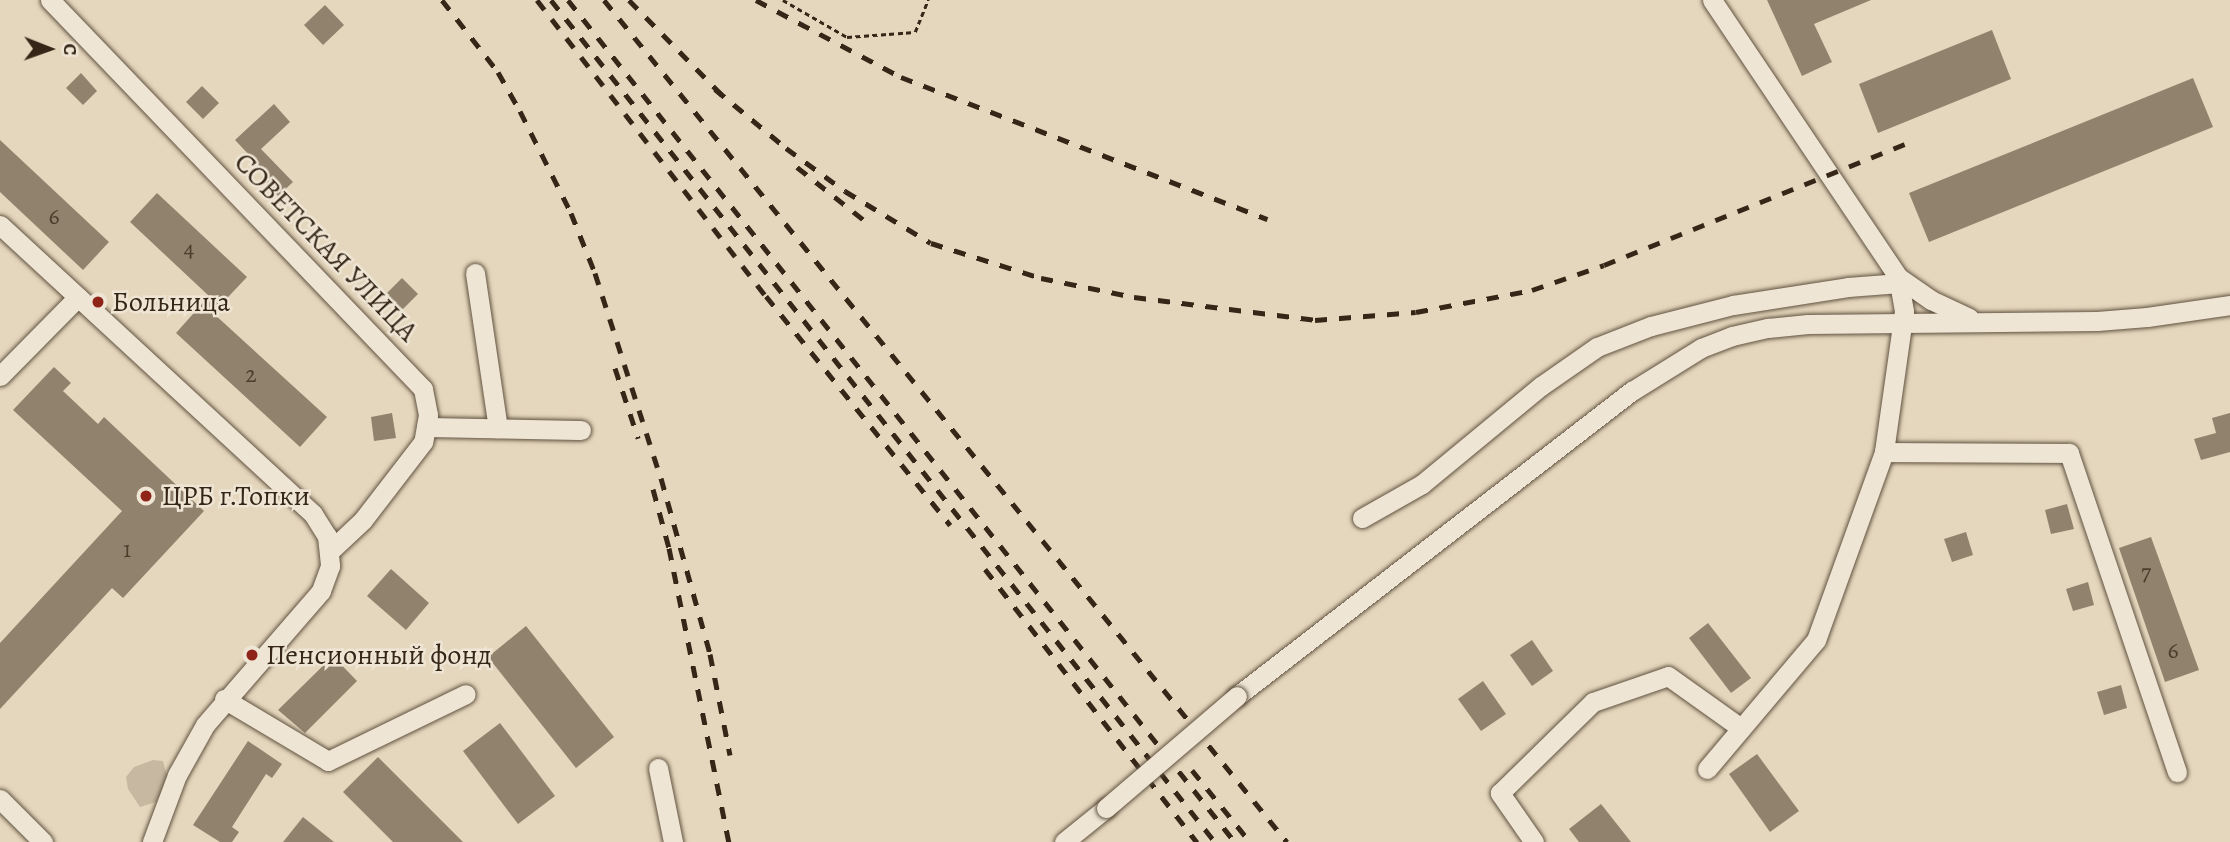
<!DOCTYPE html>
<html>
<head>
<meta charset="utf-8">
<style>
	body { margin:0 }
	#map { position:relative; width:2230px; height:842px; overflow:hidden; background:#e5d7bd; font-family:Alegreya,serif }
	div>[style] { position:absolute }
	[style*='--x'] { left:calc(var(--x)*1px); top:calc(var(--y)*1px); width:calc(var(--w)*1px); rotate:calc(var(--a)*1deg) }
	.green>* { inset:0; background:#c7b9a1 }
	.building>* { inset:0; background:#91826d }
	.path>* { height:2.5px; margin-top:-1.25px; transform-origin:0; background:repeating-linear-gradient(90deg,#352617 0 5px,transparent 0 8.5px) }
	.roads { filter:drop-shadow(0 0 2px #615240) drop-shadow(0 0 2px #615240) }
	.minor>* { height:19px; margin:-9.5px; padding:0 9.5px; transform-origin:9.5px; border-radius:9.5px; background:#eee5d4 }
	.rail>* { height:5px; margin-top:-2.5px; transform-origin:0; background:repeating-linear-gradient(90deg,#352617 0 12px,transparent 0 24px) }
	.bridges { filter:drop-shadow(0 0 2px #615240) drop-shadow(0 0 2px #615240) }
	.minor-bridge>* { height:19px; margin:-9.5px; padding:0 9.5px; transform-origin:9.5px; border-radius:9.5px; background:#eee5d4 }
	.dots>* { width:19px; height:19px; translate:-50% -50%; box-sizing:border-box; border:4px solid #eee5d4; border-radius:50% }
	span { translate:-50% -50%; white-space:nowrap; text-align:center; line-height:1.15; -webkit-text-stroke:5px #eee5d4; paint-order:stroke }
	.number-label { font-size:24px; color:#4c3d2c }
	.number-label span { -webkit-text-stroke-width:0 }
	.street-label { font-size:28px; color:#352617 }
	.poi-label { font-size:28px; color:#352617 }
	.left { translate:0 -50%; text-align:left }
	.north { position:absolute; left:14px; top:14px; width:70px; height:70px; -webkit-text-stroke:5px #eee5d4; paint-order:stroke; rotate:91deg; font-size:19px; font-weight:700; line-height:28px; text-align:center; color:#352617 }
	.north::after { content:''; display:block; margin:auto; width:24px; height:32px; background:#352617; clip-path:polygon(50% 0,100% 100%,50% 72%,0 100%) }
</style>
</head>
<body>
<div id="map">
	<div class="green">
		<i style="clip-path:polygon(153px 760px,163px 761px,168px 780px,156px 802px,140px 807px,128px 789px,126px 777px,134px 767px)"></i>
	</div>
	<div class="building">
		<i style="clip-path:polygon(1767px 0,1871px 0,1814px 24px,1832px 62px,1802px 76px)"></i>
		<i style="clip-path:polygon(325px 5px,344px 25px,323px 45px,304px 25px)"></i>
		<i style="clip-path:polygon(1992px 30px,2011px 79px,1878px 133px,1859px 84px)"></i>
		<i style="clip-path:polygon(81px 73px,97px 91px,83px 105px,66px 88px)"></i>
		<i style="clip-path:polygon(2193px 78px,2213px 127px,1929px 242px,1909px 193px)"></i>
		<i style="clip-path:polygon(202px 86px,219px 103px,203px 119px,186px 102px)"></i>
		<i style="clip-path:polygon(274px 104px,290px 122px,261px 149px,293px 182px,278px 196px,261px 178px,266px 173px,235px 140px)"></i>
		<i style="clip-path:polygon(0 140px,109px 242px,83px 270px,0 192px)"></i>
		<i style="clip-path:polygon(157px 193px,247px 277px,213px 313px,327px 417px,300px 447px,176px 333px,209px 296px,130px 222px)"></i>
		<i style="clip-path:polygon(402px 278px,418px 294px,402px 310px,386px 294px)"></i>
		<i style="clip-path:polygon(54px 367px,71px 383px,63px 391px,98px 424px,104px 417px,204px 511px,123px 598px,112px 588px,0 709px,0 643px,122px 511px,13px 410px)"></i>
		<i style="clip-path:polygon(392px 413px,396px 438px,374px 441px,371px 417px)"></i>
		<i style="clip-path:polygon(2230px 413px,2230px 452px,2201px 460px,2194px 439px,2216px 433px,2212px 418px)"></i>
		<i style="clip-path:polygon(2067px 504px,2074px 529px,2051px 534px,2045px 510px)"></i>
		<i style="clip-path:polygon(1966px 532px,1973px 555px,1952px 562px,1944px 539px)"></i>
		<i style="clip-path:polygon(2151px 537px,2199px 670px,2165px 682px,2119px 548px)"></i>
		<i style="clip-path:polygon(391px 569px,429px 603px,406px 630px,367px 596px)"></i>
		<i style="clip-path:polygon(2088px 582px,2094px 605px,2073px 611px,2066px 589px)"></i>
		<i style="clip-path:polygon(1708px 623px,1751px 678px,1731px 693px,1689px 638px)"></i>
		<i style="clip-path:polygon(526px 626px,614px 737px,576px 768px,488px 657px)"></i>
		<i style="clip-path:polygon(1532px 640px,1553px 671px,1532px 686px,1510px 655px)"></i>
		<i style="clip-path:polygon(333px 656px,357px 681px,305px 733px,278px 710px)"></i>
		<i style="clip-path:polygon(1483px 681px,1506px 714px,1481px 731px,1458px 699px)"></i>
		<i style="clip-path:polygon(2121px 685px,2127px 708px,2104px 715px,2097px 692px)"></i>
		<i style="clip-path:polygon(500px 723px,555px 796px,518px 824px,463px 751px)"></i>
		<i style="clip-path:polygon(248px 741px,282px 764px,272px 778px,266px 774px,232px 827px,239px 832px,232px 842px,220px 842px,193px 825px)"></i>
		<i style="clip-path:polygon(1757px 754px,1799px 811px,1770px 832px,1729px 774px)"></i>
		<i style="clip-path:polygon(378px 757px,463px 842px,393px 842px,343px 792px)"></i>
		<i style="clip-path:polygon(1601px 804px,1631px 842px,1579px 842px,1569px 829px)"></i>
		<i style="clip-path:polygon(303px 817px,334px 842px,283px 842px)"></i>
	</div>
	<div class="path">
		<i style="--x:783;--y:0;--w:74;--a:30"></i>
		<i style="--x:847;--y:37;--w:68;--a:-4.2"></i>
		<i style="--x:915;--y:32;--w:35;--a:-68"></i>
	</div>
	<div class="roads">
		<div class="minor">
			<i style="--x:50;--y:0;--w:539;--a:46.2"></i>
			<i style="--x:423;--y:389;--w:26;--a:79"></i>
			<i style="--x:428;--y:415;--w:27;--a:100"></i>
			<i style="--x:423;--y:442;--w:98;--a:127.6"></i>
			<i style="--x:363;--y:520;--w:45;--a:136.8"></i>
			<i style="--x:1712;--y:0;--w:334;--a:56.1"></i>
			<i style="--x:1898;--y:277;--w:35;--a:80"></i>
			<i style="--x:1904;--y:311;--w:142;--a:98.1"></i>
			<i style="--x:1884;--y:452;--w:185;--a:0.3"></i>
			<i style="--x:2069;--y:453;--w:337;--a:71.3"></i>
			<i style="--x:0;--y:225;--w:426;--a:42.7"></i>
			<i style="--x:313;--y:514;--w:26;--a:58"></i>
			<i style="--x:327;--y:536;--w:30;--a:84"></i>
			<i style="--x:330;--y:566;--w:27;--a:110"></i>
			<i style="--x:321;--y:591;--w:177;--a:130.9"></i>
			<i style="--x:205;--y:725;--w:57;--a:119.2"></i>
			<i style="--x:177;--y:775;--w:72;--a:110.5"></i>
			<i style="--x:475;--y:273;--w:157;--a:81.6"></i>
			<i style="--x:1898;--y:277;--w:40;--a:34.9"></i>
			<i style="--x:1931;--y:300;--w:42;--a:25.3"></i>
			<i style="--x:0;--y:376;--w:111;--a:-45.4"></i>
			<i style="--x:426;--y:427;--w:155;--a:1.1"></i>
			<i style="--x:1362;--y:518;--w:69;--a:-29.5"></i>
			<i style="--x:1422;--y:484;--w:154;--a:-39.5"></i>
			<i style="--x:1541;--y:386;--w:68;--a:-34.9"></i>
			<i style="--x:1597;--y:347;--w:58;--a:-21.3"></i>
			<i style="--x:1651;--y:326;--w:85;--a:-14.4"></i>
			<i style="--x:1733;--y:305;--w:116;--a:-8.9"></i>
			<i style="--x:1848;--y:287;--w:52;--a:-4.4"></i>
			<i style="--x:1237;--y:696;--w:499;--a:-37.7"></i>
			<i style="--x:1632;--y:391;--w:81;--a:-31.9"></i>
			<i style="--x:1701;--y:348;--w:33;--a:-21"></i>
			<i style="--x:1732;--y:336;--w:37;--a:-13"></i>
			<i style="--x:1768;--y:328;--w:40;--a:-5.7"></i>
			<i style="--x:1808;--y:324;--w:289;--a:-0.6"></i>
			<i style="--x:2097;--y:321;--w:50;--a:-4.6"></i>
			<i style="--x:2147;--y:317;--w:84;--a:-8.2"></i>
			<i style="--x:224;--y:699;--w:121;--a:30.8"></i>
			<i style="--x:328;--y:761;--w:153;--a:-25.9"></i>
			<i style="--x:658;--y:768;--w:76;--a:78.5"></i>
			<i style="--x:1707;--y:769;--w:169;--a:-49.8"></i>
			<i style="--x:1816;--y:640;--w:200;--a:-70.1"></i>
			<i style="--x:0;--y:799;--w:61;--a:45"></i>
			<i style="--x:1064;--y:842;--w:54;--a:-39"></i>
			<i style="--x:1534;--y:842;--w:60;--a:-124.8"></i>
			<i style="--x:1500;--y:793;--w:130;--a:-44.4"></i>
			<i style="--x:1593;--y:702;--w:79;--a:-19.1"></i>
			<i style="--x:1668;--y:676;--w:90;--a:35.5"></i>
		</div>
	</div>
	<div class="rail">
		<i style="--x:442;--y:0;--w:91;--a:52.1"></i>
		<i style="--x:498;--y:72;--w:45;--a:60.6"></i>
		<i style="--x:520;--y:111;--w:114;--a:63.4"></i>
		<i style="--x:571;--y:213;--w:65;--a:68.2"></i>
		<i style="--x:595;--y:273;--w:215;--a:72.2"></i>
		<i style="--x:661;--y:478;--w:183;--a:74.4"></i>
		<i style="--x:710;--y:654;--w:103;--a:78.8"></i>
		<i style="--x:537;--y:0;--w:374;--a:52.3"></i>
		<i style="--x:766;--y:296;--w:294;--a:51.2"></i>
		<i style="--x:551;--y:0;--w:1072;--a:51.74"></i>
		<i style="--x:568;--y:0;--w:1074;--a:51.62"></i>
		<i style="--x:604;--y:0;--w:1084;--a:50.95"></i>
		<i style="--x:629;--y:0;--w:133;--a:45.6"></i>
		<i style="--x:756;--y:0;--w:164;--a:28"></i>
		<i style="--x:901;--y:77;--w:393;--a:21.2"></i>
		<i style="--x:715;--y:89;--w:92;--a:39.7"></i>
		<i style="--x:786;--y:148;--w:73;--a:36.1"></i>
		<i style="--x:845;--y:191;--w:100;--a:31.2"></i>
		<i style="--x:931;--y:243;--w:115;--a:17.7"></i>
		<i style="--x:1041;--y:278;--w:95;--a:11.5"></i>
		<i style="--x:1134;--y:297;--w:182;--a:7.2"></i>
		<i style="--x:1315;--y:320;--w:101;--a:-4.5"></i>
		<i style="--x:1416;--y:312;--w:118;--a:-10.7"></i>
		<i style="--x:1532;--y:290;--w:76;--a:-19.1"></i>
		<i style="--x:1604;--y:265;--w:333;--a:-21.9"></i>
		<i style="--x:797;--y:167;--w:92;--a:38.4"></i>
		<i style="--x:615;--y:368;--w:74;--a:71.8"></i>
		<i style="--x:653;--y:489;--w:61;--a:74.8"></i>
		<i style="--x:669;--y:548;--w:300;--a:78.5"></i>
		<i style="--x:985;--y:569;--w:346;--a:52.2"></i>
		<i style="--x:1192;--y:770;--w:92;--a:51.1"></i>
	</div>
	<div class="bridges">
		<div class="minor-bridge">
			<i style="--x:1106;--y:808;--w:172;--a:-40.5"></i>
		</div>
	</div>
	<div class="dots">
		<i style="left:98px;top:302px;background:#8f2418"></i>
		<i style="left:146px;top:496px;background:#8f2418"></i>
		<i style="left:252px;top:655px;background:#8f2418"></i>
	</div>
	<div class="number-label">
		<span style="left:54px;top:217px">6</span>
		<span style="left:189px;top:249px">4</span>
		<span style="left:251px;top:375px">2</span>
		<span style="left:127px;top:550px">1</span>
		<span style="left:2146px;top:573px">7</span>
		<span style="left:2173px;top:651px">6</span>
	</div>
	<div class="street-label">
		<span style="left:326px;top:247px;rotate:46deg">СОВЕТСКАЯ УЛИЦА</span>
	</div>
	<div class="poi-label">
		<span class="left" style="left:112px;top:302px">Больница</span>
		<span class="left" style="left:162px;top:496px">ЦРБ г.Топки</span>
		<span class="left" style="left:266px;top:655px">Пенсионный фонд</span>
	</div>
	<div class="north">С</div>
</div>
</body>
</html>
